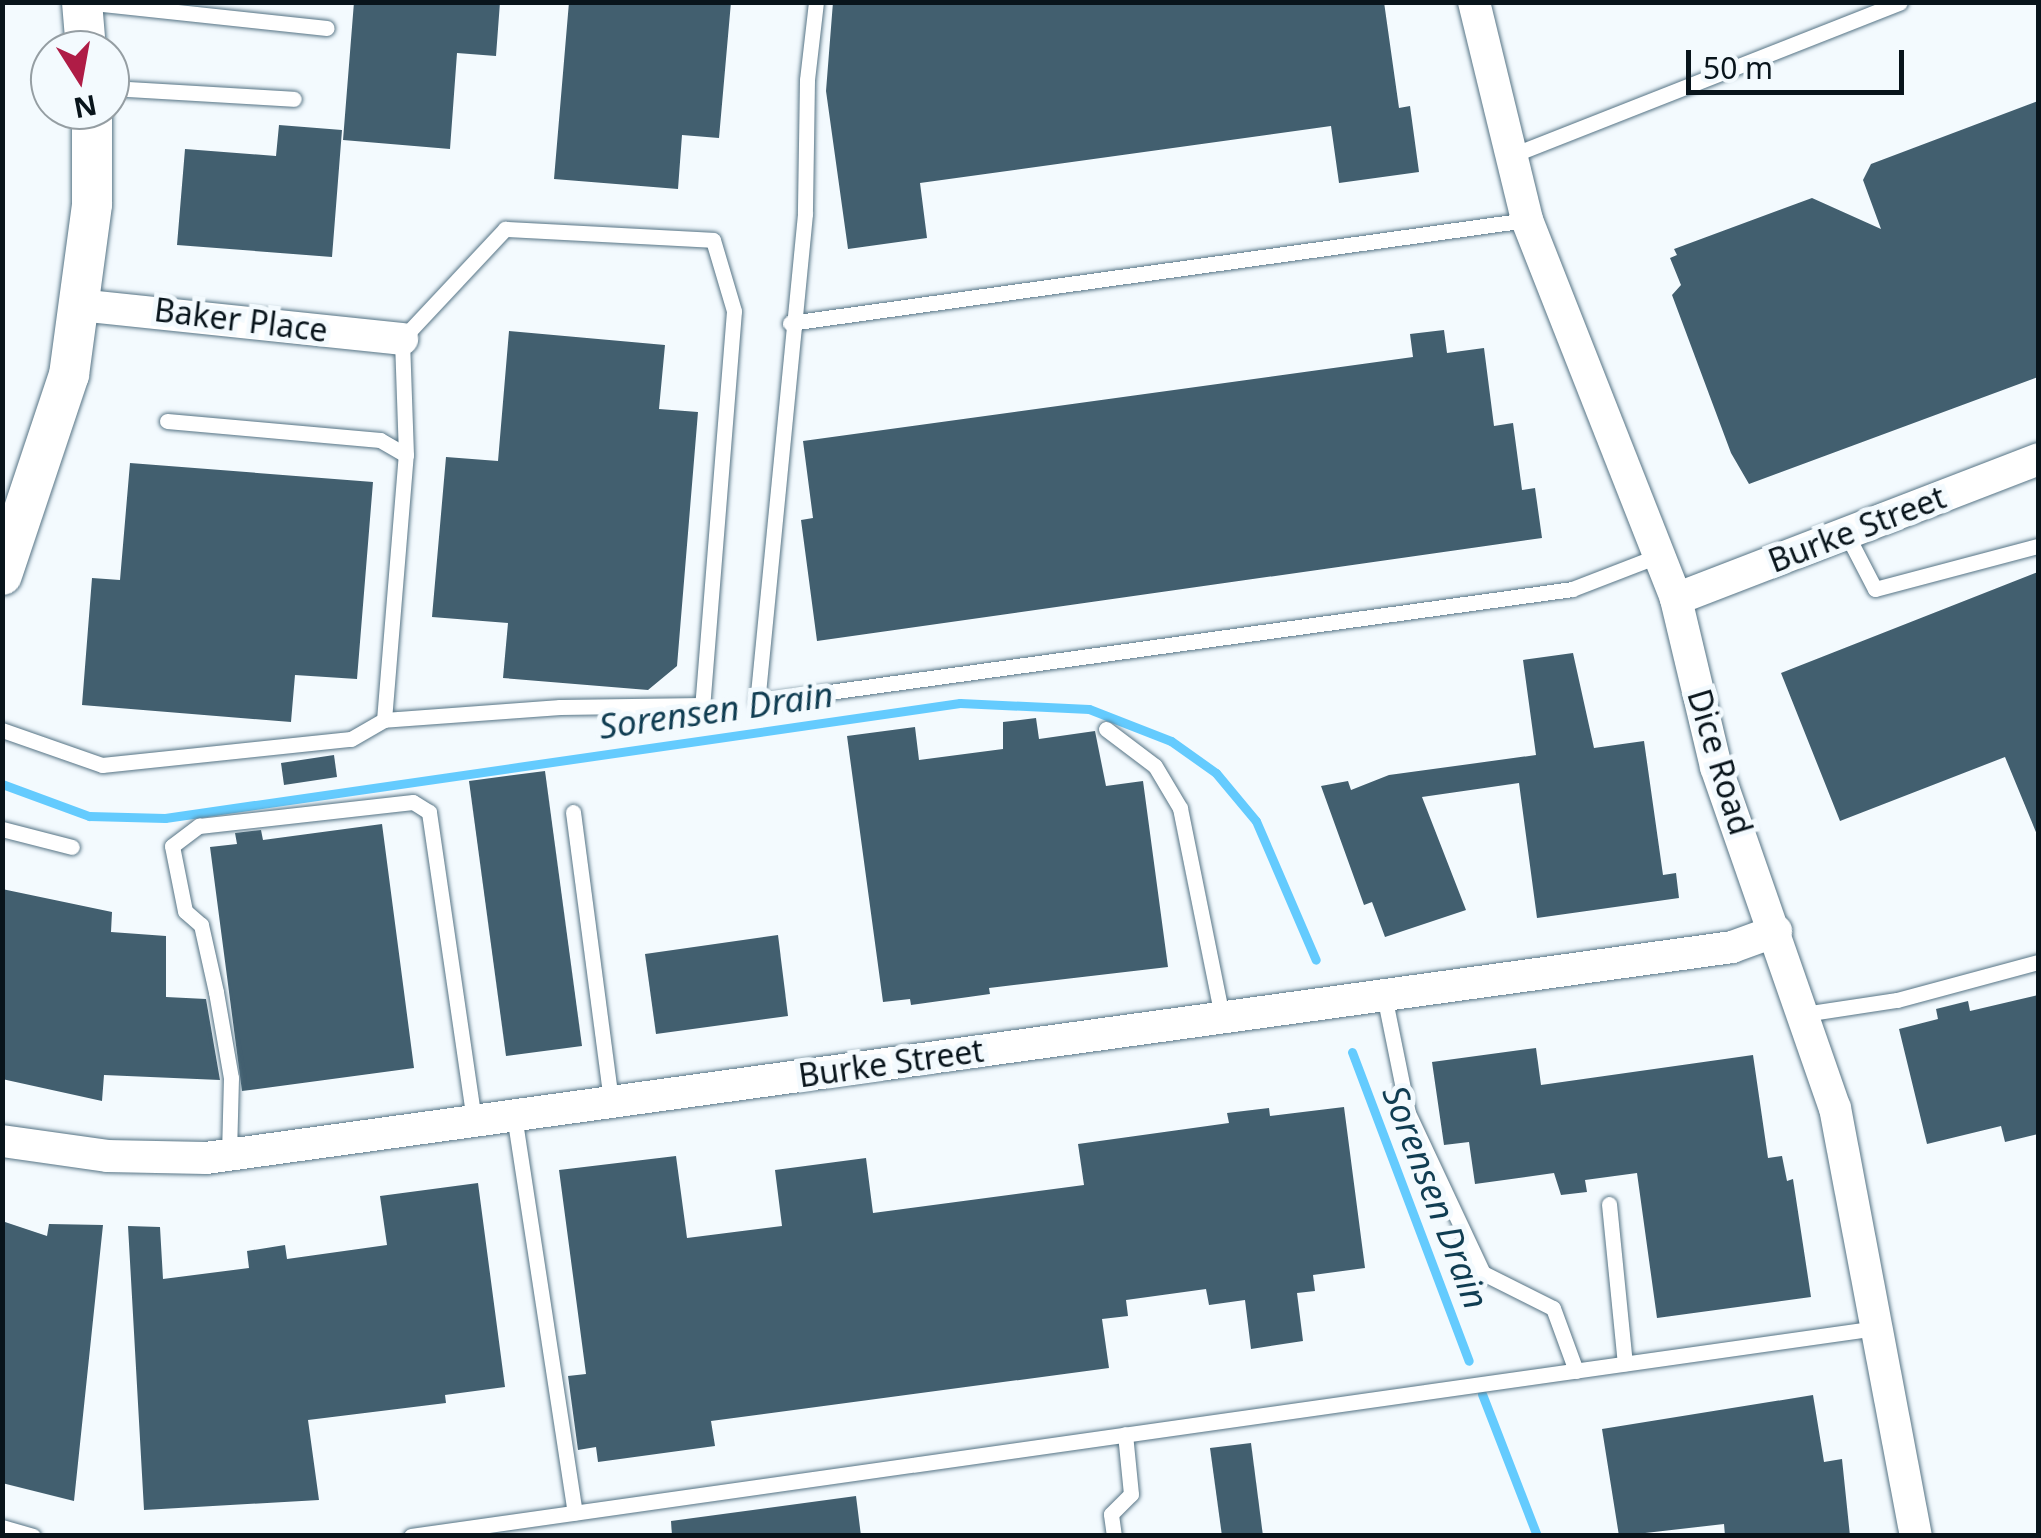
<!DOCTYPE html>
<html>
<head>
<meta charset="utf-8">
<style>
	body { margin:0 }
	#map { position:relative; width:2041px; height:1538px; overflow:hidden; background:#f3fafe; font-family:"Noto Sans",sans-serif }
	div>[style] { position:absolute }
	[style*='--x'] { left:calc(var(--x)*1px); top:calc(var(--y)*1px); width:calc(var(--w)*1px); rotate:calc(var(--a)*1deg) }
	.stream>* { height:9px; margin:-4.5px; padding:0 4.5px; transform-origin:4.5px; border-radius:4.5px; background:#64cbfe }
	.building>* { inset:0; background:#425f6f }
	.roads { filter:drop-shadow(0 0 2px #567485) drop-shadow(0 0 2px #567485) }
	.service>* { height:15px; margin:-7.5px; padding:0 7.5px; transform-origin:7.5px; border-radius:7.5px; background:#fff }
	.minor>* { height:32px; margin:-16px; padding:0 16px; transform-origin:16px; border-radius:16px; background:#fff }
	.tertiary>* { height:40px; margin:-20px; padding:0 20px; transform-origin:20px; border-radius:20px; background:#fff }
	span { translate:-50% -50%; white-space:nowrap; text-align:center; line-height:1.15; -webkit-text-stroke:10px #f3fafe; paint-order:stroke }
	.street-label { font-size:32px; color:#08141b }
	.water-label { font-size:35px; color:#103d52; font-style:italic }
	.frame { position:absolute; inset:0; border:5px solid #08141b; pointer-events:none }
	.north { position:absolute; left:30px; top:30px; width:100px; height:100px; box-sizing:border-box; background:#f3fafe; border:2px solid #959ea3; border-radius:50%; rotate:169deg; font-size:28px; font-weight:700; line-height:40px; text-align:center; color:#08141b }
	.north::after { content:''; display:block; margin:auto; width:35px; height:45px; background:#af1c46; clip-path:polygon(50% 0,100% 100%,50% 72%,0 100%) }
	.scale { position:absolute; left:1686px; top:50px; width:218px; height:45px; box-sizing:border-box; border:5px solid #08141b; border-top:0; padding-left:12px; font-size:30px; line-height:35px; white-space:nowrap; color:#08141b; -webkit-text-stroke:8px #f3fafe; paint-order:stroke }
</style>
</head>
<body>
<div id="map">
	<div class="stream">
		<i style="--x:2;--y:784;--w:93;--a:20.2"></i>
		<i style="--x:89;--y:816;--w:76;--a:1.5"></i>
		<i style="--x:165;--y:818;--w:803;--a:-8.23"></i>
		<i style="--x:960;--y:703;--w:129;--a:2.7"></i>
		<i style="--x:1089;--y:709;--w:88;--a:21.3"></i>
		<i style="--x:1171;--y:741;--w:55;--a:35.4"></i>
		<i style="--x:1216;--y:773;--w:62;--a:50.2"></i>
		<i style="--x:1256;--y:821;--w:151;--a:66.7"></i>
		<i style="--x:1352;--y:1052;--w:330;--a:69.3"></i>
		<i style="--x:1482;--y:1394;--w:152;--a:68.8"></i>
	</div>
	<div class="building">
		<i style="clip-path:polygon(354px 2px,500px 2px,496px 56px,457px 53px,450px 149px,343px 140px)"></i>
		<i style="clip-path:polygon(569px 2px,731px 2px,719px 138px,682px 135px,678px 189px,554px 179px)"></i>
		<i style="clip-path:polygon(833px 2px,1384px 2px,1399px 108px,1410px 106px,1419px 172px,1339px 183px,1331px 126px,920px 183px,927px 238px,848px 249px,826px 91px)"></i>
		<i style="clip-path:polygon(2038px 101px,2038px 377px,1749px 484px,1731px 453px,1672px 295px,1681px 285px,1670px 258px,1677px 255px,1674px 249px,1812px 198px,1881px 229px,1863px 180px,1871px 164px)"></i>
		<i style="clip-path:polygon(279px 125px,342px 130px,332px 257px,177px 245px,185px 149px,276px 156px)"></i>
		<i style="clip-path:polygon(1444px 330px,1447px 353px,1484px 348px,1494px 426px,1513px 423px,1522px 490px,1535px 488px,1542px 538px,817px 641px,801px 520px,813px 518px,803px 441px,1413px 357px,1410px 334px)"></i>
		<i style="clip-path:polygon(509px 331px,665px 345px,659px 409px,698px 412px,677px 666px,648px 690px,503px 678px,508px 623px,432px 617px,446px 457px,498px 461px)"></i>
		<i style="clip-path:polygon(130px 463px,373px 482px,357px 679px,295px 675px,291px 722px,82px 705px,92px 578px,120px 580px)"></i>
		<i style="clip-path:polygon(2038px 572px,2038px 837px,2005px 757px,1840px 821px,1781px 673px)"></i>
		<i style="clip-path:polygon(1573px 653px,1594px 748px,1644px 741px,1663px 875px,1676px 873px,1679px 898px,1537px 918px,1519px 783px,1422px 797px,1466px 910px,1385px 937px,1372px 902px,1364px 905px,1321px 786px,1348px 781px,1351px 790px,1389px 775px,1536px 755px,1523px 660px)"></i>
		<i style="clip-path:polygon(1036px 718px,1039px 739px,1095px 731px,1106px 786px,1143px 781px,1168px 967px,989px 988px,990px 994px,911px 1005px,910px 999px,883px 1002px,847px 736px,915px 727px,919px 760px,1003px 749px,1003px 722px)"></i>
		<i style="clip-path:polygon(334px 755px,337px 777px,284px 785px,281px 763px)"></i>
		<i style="clip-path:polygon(545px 771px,582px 1046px,506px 1056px,469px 781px)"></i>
		<i style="clip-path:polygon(382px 824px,414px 1068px,242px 1091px,210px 847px,237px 844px,235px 833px,261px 830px,263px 840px)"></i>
		<i style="clip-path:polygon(2px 889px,112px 912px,111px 932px,166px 936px,166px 997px,206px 999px,220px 1080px,104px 1075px,102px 1101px,2px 1079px)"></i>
		<i style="clip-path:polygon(778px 935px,788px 1016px,656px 1034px,645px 954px)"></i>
		<i style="clip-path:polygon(2038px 995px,2038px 1134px,2005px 1142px,2001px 1126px,1927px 1144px,1899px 1029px,1938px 1019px,1936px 1009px,1968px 1001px,1970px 1011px)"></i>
		<i style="clip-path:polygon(1536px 1048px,1541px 1085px,1753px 1055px,1768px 1158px,1782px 1156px,1787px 1181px,1793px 1179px,1811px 1297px,1657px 1318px,1637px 1173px,1585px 1180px,1587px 1192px,1561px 1195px,1554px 1173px,1475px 1184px,1469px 1142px,1444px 1145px,1432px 1062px)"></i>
		<i style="clip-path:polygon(1344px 1107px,1365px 1268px,1313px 1275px,1315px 1291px,1297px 1293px,1303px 1341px,1251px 1349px,1245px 1300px,1209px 1305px,1206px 1289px,1126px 1300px,1128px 1316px,1102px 1319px,1109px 1368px,711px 1421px,715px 1446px,598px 1462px,596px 1447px,578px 1450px,568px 1376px,586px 1374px,559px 1170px,676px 1156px,687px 1238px,782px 1226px,775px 1170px,866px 1158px,873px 1213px,1084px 1185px,1078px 1144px,1229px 1123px,1227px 1113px,1269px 1108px,1270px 1116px)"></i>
		<i style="clip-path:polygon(478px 1183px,505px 1387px,445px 1395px,446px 1403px,308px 1420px,319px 1500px,144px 1510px,128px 1226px,160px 1227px,163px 1279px,249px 1268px,247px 1251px,285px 1245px,287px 1259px,387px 1245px,380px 1196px)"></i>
		<i style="clip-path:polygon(2px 1221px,47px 1236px,49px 1224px,103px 1225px,74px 1501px,2px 1483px)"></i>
		<i style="clip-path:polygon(1813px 1395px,1824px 1462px,1842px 1459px,1850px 1536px,1725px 1536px,1724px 1524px,1619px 1536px,1602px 1429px)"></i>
		<i style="clip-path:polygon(1251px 1443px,1263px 1536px,1222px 1536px,1210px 1448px)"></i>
		<i style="clip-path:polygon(856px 1496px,861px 1536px,672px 1536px,671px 1521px)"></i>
	</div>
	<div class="roads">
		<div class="service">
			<i style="--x:84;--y:2;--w:244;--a:6.1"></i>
			<i style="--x:816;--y:2;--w:79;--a:96.6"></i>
			<i style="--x:807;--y:80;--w:134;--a:90.9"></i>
			<i style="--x:805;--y:214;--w:490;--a:95.6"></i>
			<i style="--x:757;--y:702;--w:823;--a:-7.89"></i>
			<i style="--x:1572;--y:589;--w:94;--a:-21.1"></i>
			<i style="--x:110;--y:88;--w:184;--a:3.4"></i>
			<i style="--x:1510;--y:156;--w:419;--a:-21.5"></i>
			<i style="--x:790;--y:323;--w:744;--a:-7.96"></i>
			<i style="--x:167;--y:421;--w:214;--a:5.1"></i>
			<i style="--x:380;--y:440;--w:30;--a:30"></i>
			<i style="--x:1846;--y:533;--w:63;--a:62.6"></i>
			<i style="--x:1875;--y:589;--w:169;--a:-14.8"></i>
			<i style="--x:1106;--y:729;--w:61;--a:37.1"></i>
			<i style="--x:1155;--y:766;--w:49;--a:59.2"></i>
			<i style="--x:1180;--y:808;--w:213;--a:78.6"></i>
			<i style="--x:2;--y:730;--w:106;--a:19.3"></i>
			<i style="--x:102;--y:765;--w:250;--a:-6"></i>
			<i style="--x:351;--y:739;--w:38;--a:-30"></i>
			<i style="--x:384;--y:720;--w:266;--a:-85.3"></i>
			<i style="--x:406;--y:455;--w:116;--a:-92"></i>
			<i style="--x:402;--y:339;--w:151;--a:-46.9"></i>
			<i style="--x:505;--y:229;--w:208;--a:3"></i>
			<i style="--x:713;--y:240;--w:74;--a:73.5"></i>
			<i style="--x:734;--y:311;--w:395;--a:94.6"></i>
			<i style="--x:702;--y:705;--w:142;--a:179.2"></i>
			<i style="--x:560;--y:707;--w:176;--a:175.8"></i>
			<i style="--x:573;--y:812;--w:292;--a:82.5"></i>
			<i style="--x:2;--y:829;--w:72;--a:14.4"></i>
			<i style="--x:1384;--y:995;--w:120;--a:78.5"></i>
			<i style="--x:1408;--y:1113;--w:177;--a:64.9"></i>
			<i style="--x:1483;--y:1273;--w:78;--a:26.6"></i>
			<i style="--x:1553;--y:1308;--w:67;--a:69.9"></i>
			<i style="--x:1804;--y:1014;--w:94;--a:-8.6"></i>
			<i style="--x:1897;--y:1000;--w:146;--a:-15.1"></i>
			<i style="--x:514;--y:1115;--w:402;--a:81.3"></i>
			<i style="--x:229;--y:1154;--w:76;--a:-88.5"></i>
			<i style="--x:231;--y:1078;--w:87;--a:-99.9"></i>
			<i style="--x:216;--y:992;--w:69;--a:-102.6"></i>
			<i style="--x:201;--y:925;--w:21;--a:-139"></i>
			<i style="--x:185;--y:911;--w:66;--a:-101.3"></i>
			<i style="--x:172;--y:846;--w:34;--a:-37"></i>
			<i style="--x:199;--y:826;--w:215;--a:-6.4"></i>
			<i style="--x:413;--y:802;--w:19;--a:32"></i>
			<i style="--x:429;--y:812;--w:311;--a:81.7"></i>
			<i style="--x:1609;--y:1204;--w:160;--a:84.3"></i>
			<i style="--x:2;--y:1527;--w:32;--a:16"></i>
			<i style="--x:411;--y:1536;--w:1481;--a:-8.08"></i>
			<i style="--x:1114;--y:1536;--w:22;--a:-98"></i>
			<i style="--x:1111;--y:1514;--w:28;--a:-45"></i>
			<i style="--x:1131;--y:1494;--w:60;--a:-95.7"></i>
		</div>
		<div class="minor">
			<i style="--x:1474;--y:2;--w:224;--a:76.3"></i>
			<i style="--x:1527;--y:220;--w:407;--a:68.5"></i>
			<i style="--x:1676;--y:599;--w:173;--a:76.6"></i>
			<i style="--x:1716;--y:767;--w:361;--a:70.8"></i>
			<i style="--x:1835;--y:1108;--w:436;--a:79.3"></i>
			<i style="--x:79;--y:305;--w:325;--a:6"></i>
			<i style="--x:1676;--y:599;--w:388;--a:-21.1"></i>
			<i style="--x:2;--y:1141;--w:106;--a:8.1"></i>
			<i style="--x:107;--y:1156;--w:99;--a:1.2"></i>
			<i style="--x:206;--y:1158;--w:1541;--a:-7.87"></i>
			<i style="--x:1732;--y:947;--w:47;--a:-20"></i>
		</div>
		<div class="tertiary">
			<i style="--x:82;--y:2;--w:48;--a:85.2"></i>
			<i style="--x:2;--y:575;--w:211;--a:-71.5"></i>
			<i style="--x:69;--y:375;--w:173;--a:-82.3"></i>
			<i style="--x:92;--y:204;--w:94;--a:-90"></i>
		</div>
	</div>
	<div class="street-label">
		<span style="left:241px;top:320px;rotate:7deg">Baker Place</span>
		<span style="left:1857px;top:529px;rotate:-21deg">Burke Street</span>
		<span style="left:1720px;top:762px;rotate:73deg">Dice Road</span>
		<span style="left:891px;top:1063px;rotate:-8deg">Burke Street</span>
	</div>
	<div class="water-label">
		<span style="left:716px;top:710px;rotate:-8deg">Sorensen Drain</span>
		<span style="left:1436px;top:1197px;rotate:69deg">Sorensen Drain</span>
	</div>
	<div class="frame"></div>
	<div class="north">N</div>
	<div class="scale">50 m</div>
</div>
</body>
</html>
